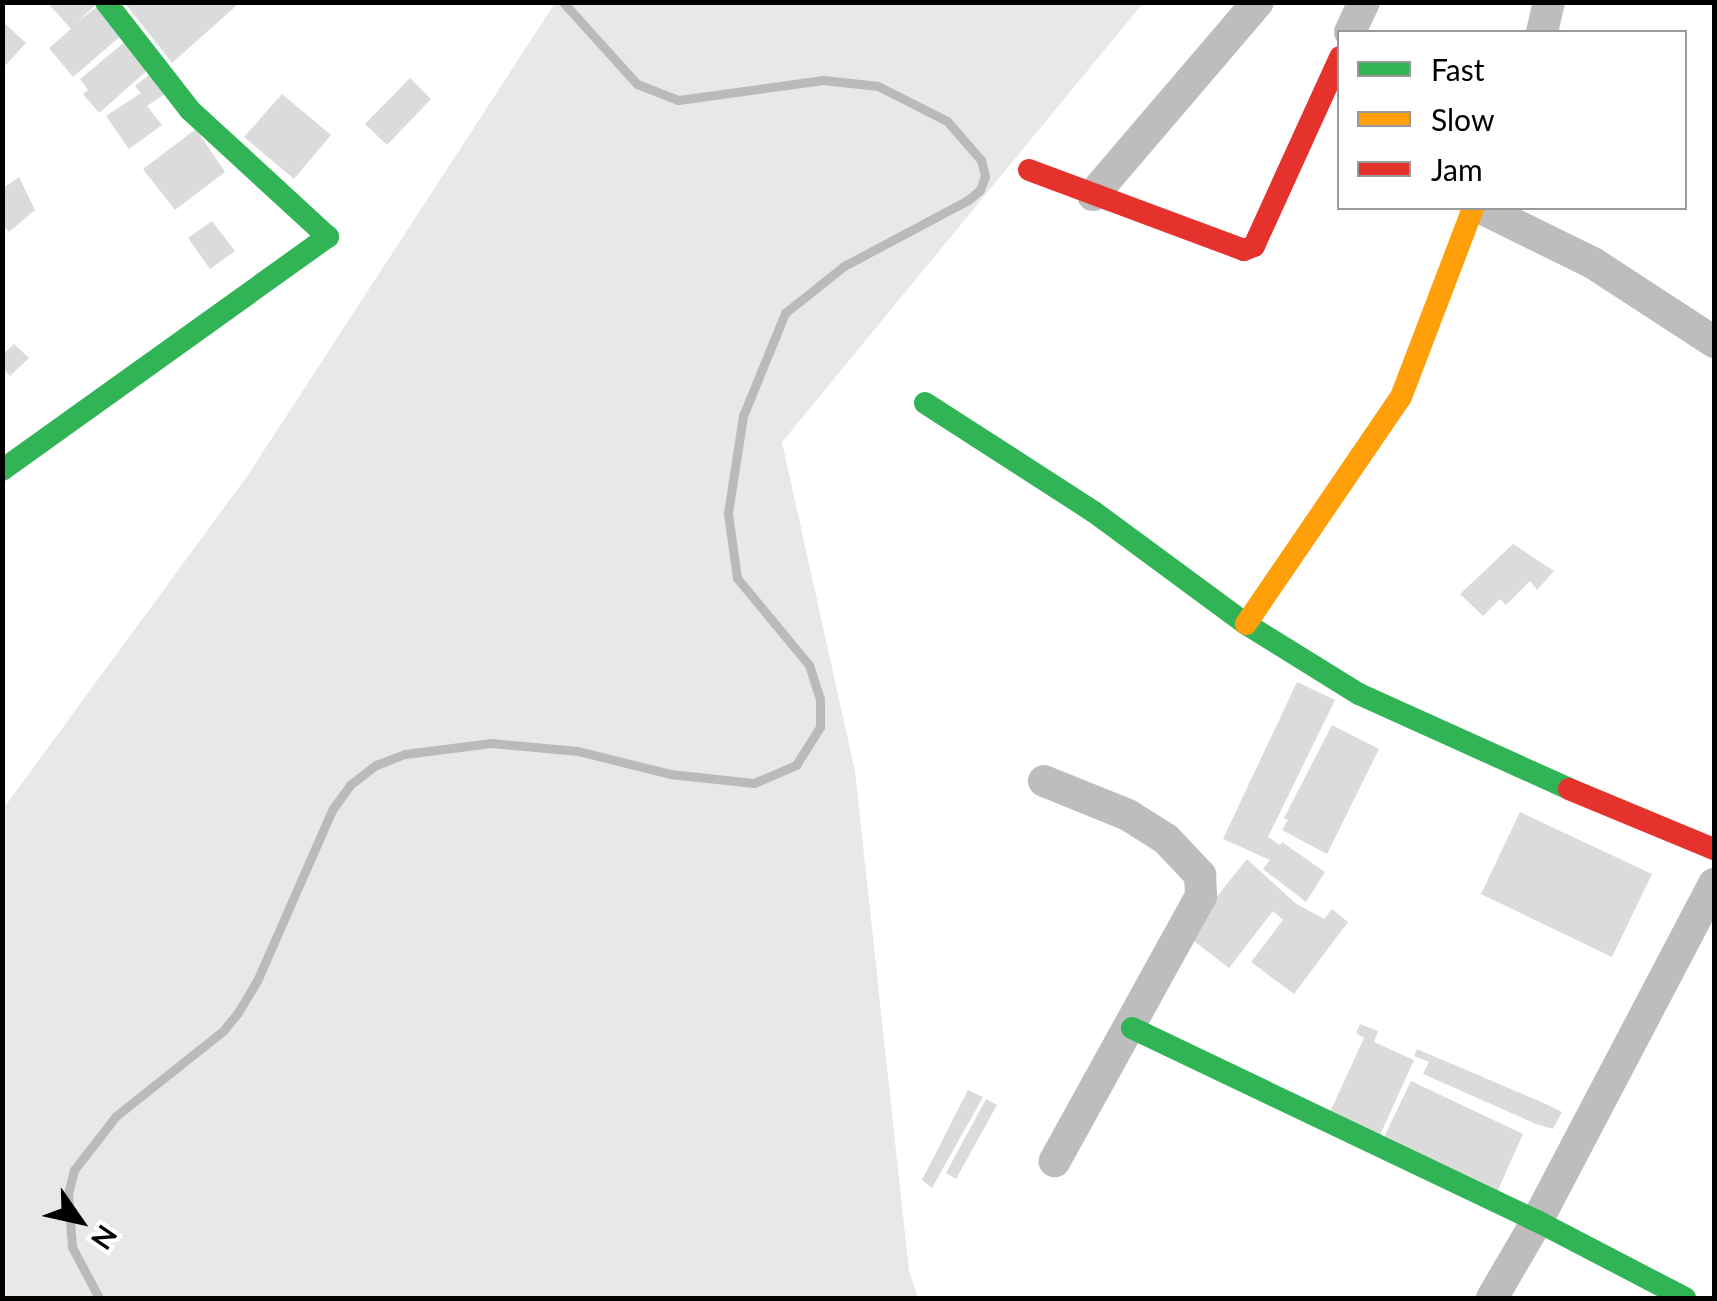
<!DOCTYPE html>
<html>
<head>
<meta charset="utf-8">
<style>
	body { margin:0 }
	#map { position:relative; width:1717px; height:1301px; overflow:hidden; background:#fff; font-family:Lato,sans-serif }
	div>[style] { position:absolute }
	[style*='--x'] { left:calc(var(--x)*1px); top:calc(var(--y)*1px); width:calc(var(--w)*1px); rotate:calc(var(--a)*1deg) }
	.green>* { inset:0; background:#e8e8e8 }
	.stream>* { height:9px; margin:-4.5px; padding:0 4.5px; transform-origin:4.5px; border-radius:4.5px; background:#bababa }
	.building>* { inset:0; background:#dbdbdb }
	.street>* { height:32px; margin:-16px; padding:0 16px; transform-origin:16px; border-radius:16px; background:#bdbdbd }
	.fast>* { height:22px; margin:-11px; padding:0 11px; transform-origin:11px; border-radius:11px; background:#30b455 }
	.slow>* { height:22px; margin:-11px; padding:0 11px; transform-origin:11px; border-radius:11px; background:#ff9f0a }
	.jam>* { height:22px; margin:-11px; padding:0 11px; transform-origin:11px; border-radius:11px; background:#e5322d }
	span { translate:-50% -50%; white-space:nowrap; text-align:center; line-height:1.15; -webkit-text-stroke:8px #fff; paint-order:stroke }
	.frame { position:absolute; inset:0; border:5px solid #000; pointer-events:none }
	.legend { position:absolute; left:1337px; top:30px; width:350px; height:180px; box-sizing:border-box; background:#fff; border:2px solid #999; margin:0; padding:12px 18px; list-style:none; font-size:30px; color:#000 }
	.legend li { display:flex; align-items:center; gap:20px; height:50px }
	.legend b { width:50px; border:2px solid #999 }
	.north { position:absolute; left:30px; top:1171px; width:100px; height:100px; -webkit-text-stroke:8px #fff; paint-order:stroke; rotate:124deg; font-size:28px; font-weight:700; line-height:40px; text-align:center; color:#000 }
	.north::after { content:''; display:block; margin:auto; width:35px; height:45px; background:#000; clip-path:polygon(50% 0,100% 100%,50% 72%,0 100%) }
</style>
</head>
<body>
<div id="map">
	<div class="green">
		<i style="clip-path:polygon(555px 3px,1143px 3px,782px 442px,855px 771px,909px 1271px,918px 1298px,3px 1298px,3px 809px,248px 475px)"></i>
	</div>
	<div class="stream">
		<i style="--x:99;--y:1298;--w:58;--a:-117.9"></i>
		<i style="--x:72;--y:1247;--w:53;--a:-94.3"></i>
		<i style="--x:68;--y:1194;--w:25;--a:-76"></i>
		<i style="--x:74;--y:1170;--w:68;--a:-52.1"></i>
		<i style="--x:116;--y:1116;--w:137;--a:-38.5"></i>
		<i style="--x:223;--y:1031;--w:22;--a:-51"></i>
		<i style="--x:237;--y:1014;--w:39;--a:-59"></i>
		<i style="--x:257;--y:981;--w:187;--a:-66.3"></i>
		<i style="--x:332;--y:810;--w:31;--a:-54"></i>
		<i style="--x:350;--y:785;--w:33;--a:-38"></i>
		<i style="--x:376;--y:765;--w:31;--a:-21"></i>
		<i style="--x:405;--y:754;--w:87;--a:-7.3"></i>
		<i style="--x:491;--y:743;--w:87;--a:5.3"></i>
		<i style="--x:578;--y:751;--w:95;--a:14"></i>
		<i style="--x:670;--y:774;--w:84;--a:6.1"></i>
		<i style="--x:754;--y:783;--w:46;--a:-23.2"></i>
		<i style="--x:796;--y:765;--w:45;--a:-57.7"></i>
		<i style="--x:820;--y:727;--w:28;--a:-90"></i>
		<i style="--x:820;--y:699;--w:36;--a:-108"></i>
		<i style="--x:809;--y:665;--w:113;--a:-129.6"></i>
		<i style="--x:737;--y:578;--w:66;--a:-97.9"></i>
		<i style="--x:728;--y:513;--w:98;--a:-81.2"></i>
		<i style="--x:743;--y:416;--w:111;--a:-67.8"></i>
		<i style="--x:785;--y:313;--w:75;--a:-38.5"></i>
		<i style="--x:844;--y:266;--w:140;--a:-28"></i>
		<i style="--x:968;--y:200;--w:16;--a:-40"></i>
		<i style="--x:980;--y:190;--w:15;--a:-70"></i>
		<i style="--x:985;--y:176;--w:16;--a:-104"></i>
		<i style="--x:981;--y:160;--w:52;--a:-131.1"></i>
		<i style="--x:947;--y:121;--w:77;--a:-153.1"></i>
		<i style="--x:878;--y:86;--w:55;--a:-173.8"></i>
		<i style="--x:823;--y:80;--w:146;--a:172.1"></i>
		<i style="--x:678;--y:100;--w:44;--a:-158.7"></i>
		<i style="--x:637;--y:84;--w:110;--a:-132.1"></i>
	</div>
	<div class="building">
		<i style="clip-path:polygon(47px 2px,99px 2px,76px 23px,98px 6px,122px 35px,73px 77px,49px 48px,71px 29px)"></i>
		<i style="clip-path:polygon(124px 2px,233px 2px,236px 6px,172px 63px)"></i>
		<i style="clip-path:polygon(2px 21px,26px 43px,2px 69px)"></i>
		<i style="clip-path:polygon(127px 40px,150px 68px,99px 113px,83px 94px,88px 90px,80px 79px)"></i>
		<i style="clip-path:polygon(150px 74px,165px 94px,147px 106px,162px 125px,129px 149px,106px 116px,141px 93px,135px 86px)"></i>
		<i style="clip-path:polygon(410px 78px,431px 99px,387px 145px,365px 124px)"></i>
		<i style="clip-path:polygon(282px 94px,331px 135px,294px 179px,244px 137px)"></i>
		<i style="clip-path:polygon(196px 129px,225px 172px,175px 210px,143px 169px)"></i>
		<i style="clip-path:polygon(19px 177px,35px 210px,9px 232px,2px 224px,2px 189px)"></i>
		<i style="clip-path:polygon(212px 221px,235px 251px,210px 269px,188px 238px)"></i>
		<i style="clip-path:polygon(14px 344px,29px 358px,10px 376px,2px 367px,2px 355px)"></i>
		<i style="clip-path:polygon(1513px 544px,1554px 571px,1537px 590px,1530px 581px,1506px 605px,1500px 599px,1483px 616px,1460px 594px)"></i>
		<i style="clip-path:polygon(1297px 682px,1335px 700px,1268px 837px,1280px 845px,1282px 842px,1325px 872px,1306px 902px,1263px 869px,1270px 860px,1223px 839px)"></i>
		<i style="clip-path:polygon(1332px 725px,1379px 749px,1327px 854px,1282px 830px,1288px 820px,1284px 818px)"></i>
		<i style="clip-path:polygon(1520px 812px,1652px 874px,1612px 957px,1481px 894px)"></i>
		<i style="clip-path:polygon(1247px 859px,1295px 903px,1324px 919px,1332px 909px,1348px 922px,1294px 994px,1251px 962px,1283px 920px,1273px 911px,1229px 968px,1186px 935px)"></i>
		<i style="clip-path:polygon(1360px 1024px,1378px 1031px,1374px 1042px,1414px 1060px,1380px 1135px,1330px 1112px,1364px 1038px,1356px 1033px)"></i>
		<i style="clip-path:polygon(1417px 1049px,1546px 1104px,1562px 1112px,1553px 1129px,1536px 1124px,1423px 1074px,1429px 1062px,1414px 1056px)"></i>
		<i style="clip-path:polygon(1411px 1081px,1523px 1134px,1497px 1192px,1383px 1139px)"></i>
		<i style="clip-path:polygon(968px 1090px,983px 1097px,932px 1188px,922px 1180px)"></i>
		<i style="clip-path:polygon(986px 1099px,997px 1105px,956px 1179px,946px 1173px)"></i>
	</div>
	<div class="street">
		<i style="--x:1350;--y:32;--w:33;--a:-65"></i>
		<i style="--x:1542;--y:32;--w:31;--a:-77"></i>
		<i style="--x:1093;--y:195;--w:254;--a:-49.5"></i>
		<i style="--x:1481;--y:208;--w:125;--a:26.2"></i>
		<i style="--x:1593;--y:263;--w:145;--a:33.1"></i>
		<i style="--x:1044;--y:781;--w:91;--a:22"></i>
		<i style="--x:1128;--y:815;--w:45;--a:32.3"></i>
		<i style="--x:1166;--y:839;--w:50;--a:46.6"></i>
		<i style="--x:1200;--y:875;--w:21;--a:87"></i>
		<i style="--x:1201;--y:896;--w:303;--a:118.9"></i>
		<i style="--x:1492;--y:1298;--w:89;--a:-59.7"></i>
		<i style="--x:1537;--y:1221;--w:381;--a:-62.3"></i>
	</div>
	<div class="fast">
		<i style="--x:925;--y:403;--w:201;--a:32.8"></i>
		<i style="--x:1094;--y:512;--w:189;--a:36.4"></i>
		<i style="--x:1246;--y:624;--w:133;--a:31.8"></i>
		<i style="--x:1359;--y:694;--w:230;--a:24.3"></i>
		<i style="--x:2;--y:470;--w:401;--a:-35.6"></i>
		<i style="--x:328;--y:237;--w:188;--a:-137.4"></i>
		<i style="--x:190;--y:110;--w:137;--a:-127.9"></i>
		<i style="--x:1132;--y:1028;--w:449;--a:25.5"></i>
		<i style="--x:1537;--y:1221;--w:167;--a:27.5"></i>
	</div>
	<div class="slow">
		<i style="--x:1246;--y:624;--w:275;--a:-55.7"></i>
		<i style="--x:1401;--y:397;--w:202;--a:-69.1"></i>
	</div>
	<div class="jam">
		<i style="--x:1029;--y:170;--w:229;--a:20.4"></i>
		<i style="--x:1244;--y:250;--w:11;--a:-22"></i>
		<i style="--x:1254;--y:246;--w:208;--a:-65.5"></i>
		<i style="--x:1569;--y:789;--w:157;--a:22.5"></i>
	</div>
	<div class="frame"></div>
	<ul class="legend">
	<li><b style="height:12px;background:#30b455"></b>Fast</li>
	<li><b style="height:12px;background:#ff9f0a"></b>Slow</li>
	<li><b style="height:12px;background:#e5322d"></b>Jam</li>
	</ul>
	<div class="north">N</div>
</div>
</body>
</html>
